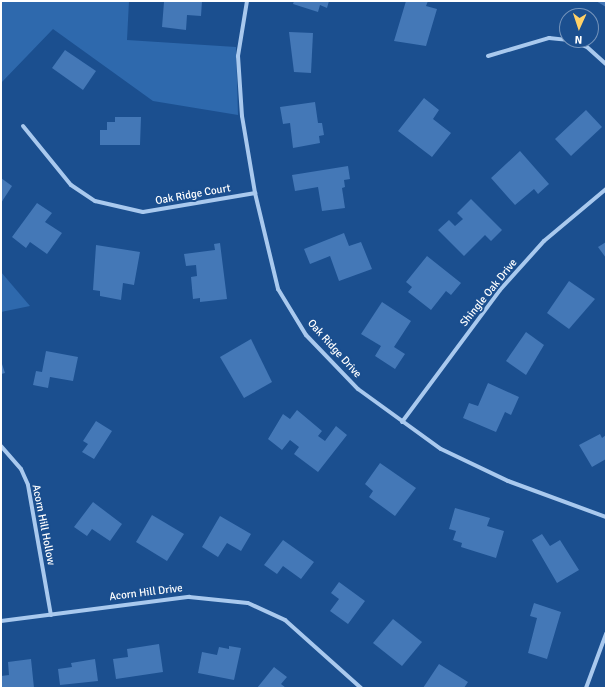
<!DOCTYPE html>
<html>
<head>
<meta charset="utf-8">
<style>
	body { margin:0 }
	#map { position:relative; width:607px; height:689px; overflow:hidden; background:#1b4f8f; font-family:Signika,sans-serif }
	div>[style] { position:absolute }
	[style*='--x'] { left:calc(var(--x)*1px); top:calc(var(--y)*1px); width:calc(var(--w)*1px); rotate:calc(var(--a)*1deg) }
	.green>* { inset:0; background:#2e69ad }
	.building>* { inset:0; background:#4478b7 }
	.street>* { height:4px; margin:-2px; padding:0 2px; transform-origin:2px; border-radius:2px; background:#a9c9ee }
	span { translate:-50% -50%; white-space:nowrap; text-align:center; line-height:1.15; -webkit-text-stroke:4px #1b4f8f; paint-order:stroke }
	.street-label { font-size:11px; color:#fff }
	.frame { position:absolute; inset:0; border:2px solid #fff; pointer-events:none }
	.north { position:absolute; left:559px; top:8px; width:40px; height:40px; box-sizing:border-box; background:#1b4f8f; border:1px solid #7695bc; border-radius:50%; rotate:183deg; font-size:11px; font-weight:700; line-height:16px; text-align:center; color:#fff }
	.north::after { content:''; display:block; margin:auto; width:14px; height:18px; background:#ffd166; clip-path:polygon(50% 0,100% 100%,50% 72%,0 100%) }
</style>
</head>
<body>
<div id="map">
	<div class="green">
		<i style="clip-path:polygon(1px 1px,129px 1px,127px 40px,236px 47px,238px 115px,153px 101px,53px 29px,1px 83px)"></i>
		<i style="clip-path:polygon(1px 272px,30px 306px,1px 312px)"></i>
	</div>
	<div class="building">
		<i style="clip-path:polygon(178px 1px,202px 1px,201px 16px,187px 15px,186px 30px,162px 27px,164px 2px)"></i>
		<i style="clip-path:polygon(294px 1px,329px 1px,327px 8px,320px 5px,318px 12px,293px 4px)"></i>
		<i style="clip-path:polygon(406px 1px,428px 1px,426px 6px,437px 9px,426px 46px,394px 41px)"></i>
		<i style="clip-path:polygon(596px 1px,606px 1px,606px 7px)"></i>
		<i style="clip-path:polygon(289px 32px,313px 33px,311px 73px,294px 72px)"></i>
		<i style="clip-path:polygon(65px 50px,96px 71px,83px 90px,52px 68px)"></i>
		<i style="clip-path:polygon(424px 98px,439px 110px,433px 119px,451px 133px,432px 157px,398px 131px)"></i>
		<i style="clip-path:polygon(315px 102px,318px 123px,322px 123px,324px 135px,319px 136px,320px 143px,293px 148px,290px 123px,283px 124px,280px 107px)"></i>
		<i style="clip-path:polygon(586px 110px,602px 127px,571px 156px,555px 139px)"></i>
		<i style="clip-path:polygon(115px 117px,141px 117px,140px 145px,100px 145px,100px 130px,107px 130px,107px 122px,115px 122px)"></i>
		<i style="clip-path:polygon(520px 151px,549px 184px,538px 194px,534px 189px,515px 205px,491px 178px)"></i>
		<i style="clip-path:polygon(348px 166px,350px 179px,344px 180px,345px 187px,342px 188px,345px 208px,322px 211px,318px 187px,295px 191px,292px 175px)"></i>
		<i style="clip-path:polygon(1px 178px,12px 186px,1px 203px)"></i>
		<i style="clip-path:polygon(471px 199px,502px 230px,491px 241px,485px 235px,464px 256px,438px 230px,449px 220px,455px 226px,463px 219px,457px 213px)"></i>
		<i style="clip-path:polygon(37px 203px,52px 213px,45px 222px,62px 233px,47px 254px,30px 242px,26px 248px,12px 237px)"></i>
		<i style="clip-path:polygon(344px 233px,349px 246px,361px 242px,372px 269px,339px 281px,330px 256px,310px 264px,304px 249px)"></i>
		<i style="clip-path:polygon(606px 242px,606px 258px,598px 247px)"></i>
		<i style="clip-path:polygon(220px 243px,227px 299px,200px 302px,200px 298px,193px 299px,191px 277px,197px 276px,196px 265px,186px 266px,184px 254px,215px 250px,214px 244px)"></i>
		<i style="clip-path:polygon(96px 245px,140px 252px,134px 285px,123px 283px,121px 300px,100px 296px,100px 291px,93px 290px)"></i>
		<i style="clip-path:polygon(427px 256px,461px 283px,451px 295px,446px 291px,431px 310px,408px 292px,412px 287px,406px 282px)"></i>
		<i style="clip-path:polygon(569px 281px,595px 299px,569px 329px,547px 313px)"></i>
		<i style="clip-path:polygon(382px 302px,411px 321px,394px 347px,405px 354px,395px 369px,375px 356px,381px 346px,361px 334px)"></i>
		<i style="clip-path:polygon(526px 332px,544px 345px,526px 375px,506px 361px)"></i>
		<i style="clip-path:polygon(251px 339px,272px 382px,244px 398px,220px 357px)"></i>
		<i style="clip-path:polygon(46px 351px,78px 357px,73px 381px,50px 377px,48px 388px,33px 385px,36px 371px,42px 372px)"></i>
		<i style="clip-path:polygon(1px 361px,5px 373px,1px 374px)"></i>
		<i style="clip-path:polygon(488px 383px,519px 397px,511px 415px,505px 412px,496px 432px,463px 418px,469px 403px,478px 406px)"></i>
		<i style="clip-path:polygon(297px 410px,322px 431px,318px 436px,325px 441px,336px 426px,347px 435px,318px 472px,294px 454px,299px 447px,290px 440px,282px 450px,268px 439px,283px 414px,290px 419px)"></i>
		<i style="clip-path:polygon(96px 421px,112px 431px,94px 459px,82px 452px,88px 444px,83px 441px)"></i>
		<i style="clip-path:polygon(600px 434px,602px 438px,606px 435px,606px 459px,592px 467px,579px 445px)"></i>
		<i style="clip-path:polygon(380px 463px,416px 488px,395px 516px,369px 497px,373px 491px,365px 484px)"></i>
		<i style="clip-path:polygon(93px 502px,122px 524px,110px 541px,92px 529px,87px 536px,74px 527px)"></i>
		<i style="clip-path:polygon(455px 508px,490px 518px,487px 526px,504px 531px,496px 558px,461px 547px,462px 543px,453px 540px,456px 531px,449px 529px)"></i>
		<i style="clip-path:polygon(152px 515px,184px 534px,167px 561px,136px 542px)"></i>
		<i style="clip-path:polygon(220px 516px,251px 534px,241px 551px,227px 543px,218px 557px,202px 547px)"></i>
		<i style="clip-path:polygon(542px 534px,550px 546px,560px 540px,579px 570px,557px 583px,532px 540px)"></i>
		<i style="clip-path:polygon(283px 540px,314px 562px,301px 579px,283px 566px,277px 574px,264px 565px)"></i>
		<i style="clip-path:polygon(339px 582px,365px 601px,348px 624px,330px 611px,339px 599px,331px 593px)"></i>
		<i style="clip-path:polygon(534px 603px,561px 612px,547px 659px,528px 653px,537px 618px,530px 616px)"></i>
		<i style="clip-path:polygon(393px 619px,422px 642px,402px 666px,373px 643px)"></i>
		<i style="clip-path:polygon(159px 644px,163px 672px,116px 679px,113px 659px,128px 657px,127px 649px)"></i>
		<i style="clip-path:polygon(229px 646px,241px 648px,234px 680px,198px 673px,202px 652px,217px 655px,219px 647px,229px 649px)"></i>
		<i style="clip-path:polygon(31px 659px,34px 688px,1px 688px,1px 676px,9px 675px,8px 662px)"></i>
		<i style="clip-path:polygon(95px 659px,98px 681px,60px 685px,58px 669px,72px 667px,71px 663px)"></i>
		<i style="clip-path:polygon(439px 664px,468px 682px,464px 688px,423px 688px)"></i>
		<i style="clip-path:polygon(274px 667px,287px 677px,281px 684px,286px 688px,257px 688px)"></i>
	</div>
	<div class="street">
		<i style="--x:247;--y:1;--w:56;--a:99.3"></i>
		<i style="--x:238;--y:56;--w:60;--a:86.2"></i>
		<i style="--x:242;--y:116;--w:78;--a:80.4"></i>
		<i style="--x:255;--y:193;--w:99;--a:76.5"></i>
		<i style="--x:278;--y:289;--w:54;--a:58.7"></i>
		<i style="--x:306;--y:335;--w:75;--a:46.1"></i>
		<i style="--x:358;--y:389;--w:102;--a:35.9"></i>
		<i style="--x:441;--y:449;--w:74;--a:25.5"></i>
		<i style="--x:508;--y:481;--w:104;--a:20.2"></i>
		<i style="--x:567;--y:40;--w:21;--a:19"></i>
		<i style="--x:587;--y:47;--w:25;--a:42"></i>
		<i style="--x:488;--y:56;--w:64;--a:-16.4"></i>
		<i style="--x:549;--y:38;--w:18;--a:6"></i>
		<i style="--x:23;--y:126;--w:76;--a:50.9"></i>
		<i style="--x:71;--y:185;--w:29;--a:34"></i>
		<i style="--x:95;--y:201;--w:49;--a:12.9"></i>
		<i style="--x:143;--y:212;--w:114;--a:-9.6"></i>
		<i style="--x:402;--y:422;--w:164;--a:-53.4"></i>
		<i style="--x:500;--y:290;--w:66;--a:-48.1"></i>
		<i style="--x:544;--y:241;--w:81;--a:-40"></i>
		<i style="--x:1;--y:446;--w:30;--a:49"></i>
		<i style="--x:21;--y:469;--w:17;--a:66"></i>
		<i style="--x:28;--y:485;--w:132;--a:80"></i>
		<i style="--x:1;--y:621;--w:190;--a:-7.3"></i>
		<i style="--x:189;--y:597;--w:59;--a:5.8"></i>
		<i style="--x:248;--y:603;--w:41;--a:24.7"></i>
		<i style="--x:285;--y:620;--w:102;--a:41.8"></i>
		<i style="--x:586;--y:688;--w:58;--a:-69.7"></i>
	</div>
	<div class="street-label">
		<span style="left:193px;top:195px;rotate:-10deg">Oak Ridge Court</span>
		<span style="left:489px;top:293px;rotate:-51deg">Shingle Oak Drive</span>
		<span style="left:334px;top:349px;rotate:48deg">Oak Ridge Drive</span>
		<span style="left:43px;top:525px;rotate:79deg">Acorn Hill Hollow</span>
		<span style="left:146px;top:593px;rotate:-7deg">Acorn Hill Drive</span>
	</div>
	<div class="frame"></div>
	<div class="north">N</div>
</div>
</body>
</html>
